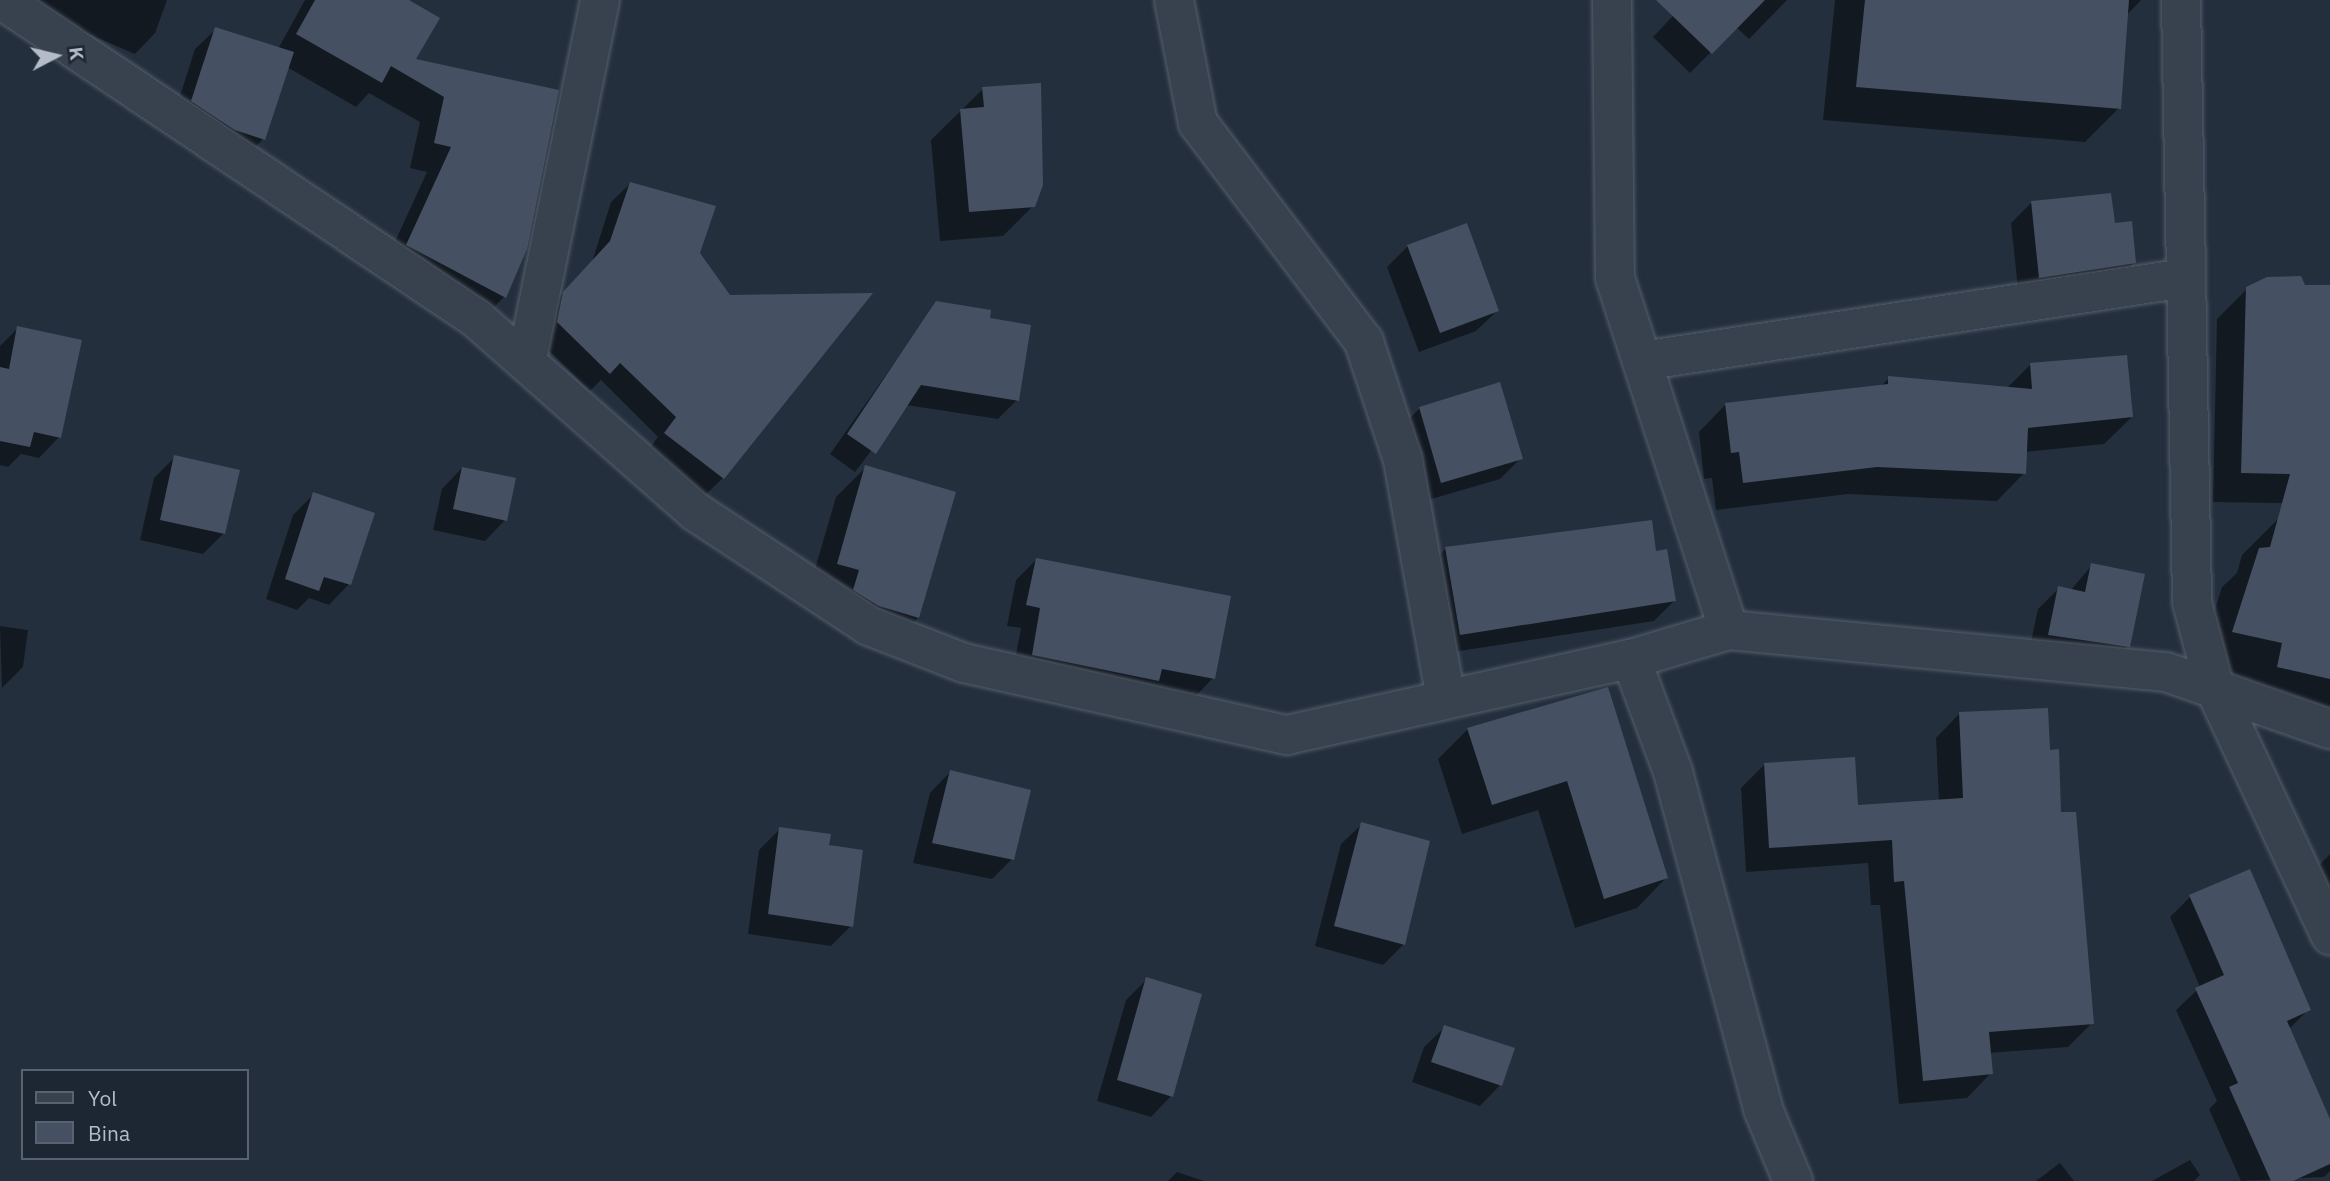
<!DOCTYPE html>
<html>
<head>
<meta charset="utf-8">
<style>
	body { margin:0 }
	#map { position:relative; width:2330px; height:1181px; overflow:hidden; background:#242f3e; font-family:"IBM Plex Sans",sans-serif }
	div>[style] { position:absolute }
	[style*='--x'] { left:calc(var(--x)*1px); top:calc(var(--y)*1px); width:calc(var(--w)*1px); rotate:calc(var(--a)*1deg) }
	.shadow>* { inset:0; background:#0007 }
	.building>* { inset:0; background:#455162 }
	.roads { filter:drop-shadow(0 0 2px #565f6c) drop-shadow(0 0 2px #565f6c) }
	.minor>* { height:38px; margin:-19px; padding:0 19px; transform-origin:19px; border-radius:19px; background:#38414e }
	span { translate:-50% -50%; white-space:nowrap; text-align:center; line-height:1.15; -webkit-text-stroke:6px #1d2633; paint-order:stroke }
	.legend { position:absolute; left:21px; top:1069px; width:228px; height:91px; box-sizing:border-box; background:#1d2633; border:2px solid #59626f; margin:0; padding:9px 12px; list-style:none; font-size:21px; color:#b4bcc9 }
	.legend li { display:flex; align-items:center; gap:14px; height:35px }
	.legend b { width:35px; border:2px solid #59626f }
	.north { position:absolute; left:21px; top:21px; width:70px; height:70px; -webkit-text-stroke:5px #1d2633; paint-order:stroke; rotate:83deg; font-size:19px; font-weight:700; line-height:28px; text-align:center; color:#b4bcc9 }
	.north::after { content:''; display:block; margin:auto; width:24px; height:32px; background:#b4bcc9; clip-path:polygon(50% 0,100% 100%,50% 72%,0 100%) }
</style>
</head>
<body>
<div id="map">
	<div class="shadow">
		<i style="clip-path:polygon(9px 0,167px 0,155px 33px,135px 54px)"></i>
		<i style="clip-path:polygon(305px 0,406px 0,414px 60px,557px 92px,525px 249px,504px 297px,479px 322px,382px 270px,427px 172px,410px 168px,420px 122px,369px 93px,356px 107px,287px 67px,263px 139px,243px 160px,172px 121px,195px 49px,216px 29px,278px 49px)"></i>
		<i style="clip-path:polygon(1688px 0,1787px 0,1749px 39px,1736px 27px,1690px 73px,1653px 37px)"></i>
		<i style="clip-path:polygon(1835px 0,2141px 0,2126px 16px,2119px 108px,2085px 142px,1823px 120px)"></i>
		<i style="clip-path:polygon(983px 89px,1033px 206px,1003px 236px,940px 241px,931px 140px)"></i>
		<i style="clip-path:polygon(630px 184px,698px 254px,723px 478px,704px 496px,646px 453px,658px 437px,601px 380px,590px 391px,539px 341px,545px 312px,592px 262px,611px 202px)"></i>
		<i style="clip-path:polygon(2031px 203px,2114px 224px,2134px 263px,2114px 283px,2019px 298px,2011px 223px)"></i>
		<i style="clip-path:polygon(1408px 246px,1497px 311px,1476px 331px,1419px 352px,1387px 267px)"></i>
		<i style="clip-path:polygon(2304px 286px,2330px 292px,2330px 504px,2213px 502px,2217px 319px,2247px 289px)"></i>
		<i style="clip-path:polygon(937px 303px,988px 320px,1017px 400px,998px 419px,906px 405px,855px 472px,830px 454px)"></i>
		<i style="clip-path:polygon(18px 328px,59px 437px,39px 458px,21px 454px,8px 467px,0 465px,0 346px)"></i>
		<i style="clip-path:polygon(2031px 364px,2132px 417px,2104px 444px,2025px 452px,2024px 473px,1997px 501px,1848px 494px,1716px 510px,1712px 478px,1704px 479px,1699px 432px,1726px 404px,1880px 387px,1889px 378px,2007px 388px)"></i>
		<i style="clip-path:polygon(1420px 408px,1521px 458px,1500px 479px,1421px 502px,1399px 429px)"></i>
		<i style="clip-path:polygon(175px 457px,224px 533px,203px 554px,140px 540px,154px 478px)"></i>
		<i style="clip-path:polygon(866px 467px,954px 493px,918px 618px,888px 647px,808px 593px,836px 497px)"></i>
		<i style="clip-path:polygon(462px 468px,505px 520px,485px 541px,433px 530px,442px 489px)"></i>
		<i style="clip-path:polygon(314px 494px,349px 584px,329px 605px,309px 598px,297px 610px,266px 599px,293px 515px)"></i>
		<i style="clip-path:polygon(2279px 518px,2330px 533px,2330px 724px,2196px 669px,2222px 587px,2237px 573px,2242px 555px)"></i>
		<i style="clip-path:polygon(1446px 548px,1655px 553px,1674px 601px,1654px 621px,1440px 654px,1426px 569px)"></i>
		<i style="clip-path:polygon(1036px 560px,1213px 678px,1193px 699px,1012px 676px,1021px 628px,1007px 626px,1016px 580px)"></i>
		<i style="clip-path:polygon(2092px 565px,2128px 646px,2108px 666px,2028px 655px,2038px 609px,2059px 588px,2070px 591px)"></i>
		<i style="clip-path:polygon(0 626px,28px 630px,23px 667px,2px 688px)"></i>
		<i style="clip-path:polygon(1607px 689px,1666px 878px,1637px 908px,1575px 928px,1538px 810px,1462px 834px,1438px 759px,1468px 729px)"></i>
		<i style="clip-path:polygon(1960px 713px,2048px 751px,2092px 1023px,2068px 1047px,1989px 1053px,1991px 1073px,1967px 1098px,1899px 1104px,1880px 905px,1871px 905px,1868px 863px,1746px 872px,1741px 788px,1765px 764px,1856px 807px,1939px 802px,1936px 738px)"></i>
		<i style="clip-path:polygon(950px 772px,1012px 859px,992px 879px,913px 863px,930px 793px)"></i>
		<i style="clip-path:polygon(1362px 824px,1404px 944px,1383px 965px,1315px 946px,1341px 844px)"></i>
		<i style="clip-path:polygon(780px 829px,851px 926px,831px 946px,748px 934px,759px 850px)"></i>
		<i style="clip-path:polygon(2330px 854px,2330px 943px,2306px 879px)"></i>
		<i style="clip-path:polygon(2190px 897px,2308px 1010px,2288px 1030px,2330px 1123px,2330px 1171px,2324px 1177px,2241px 1181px,2209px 1109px,2217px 1101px,2176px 1010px,2200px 987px,2170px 917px)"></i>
		<i style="clip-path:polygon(1147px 979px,1171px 1096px,1151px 1117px,1097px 1101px,1126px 1000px)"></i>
		<i style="clip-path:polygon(1445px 1027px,1500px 1085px,1480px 1106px,1412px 1082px,1424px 1047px)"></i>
		<i style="clip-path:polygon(2190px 1160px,2200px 1175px,2194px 1181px,2152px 1181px)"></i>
		<i style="clip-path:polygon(2060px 1163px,2074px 1181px,2036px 1181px)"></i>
		<i style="clip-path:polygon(1177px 1172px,1204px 1181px,1168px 1181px)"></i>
	</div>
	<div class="building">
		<i style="clip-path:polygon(315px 0,409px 0,440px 18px,416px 59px,559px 90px,527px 249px,506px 298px,406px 245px,451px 147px,434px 143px,444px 97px,391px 66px,382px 83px,296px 34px)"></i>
		<i style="clip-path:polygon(1656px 0,1765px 0,1712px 54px)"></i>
		<i style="clip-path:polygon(1865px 0,2129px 0,2121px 109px,1856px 87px)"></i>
		<i style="clip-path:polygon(215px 27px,294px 52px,265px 140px,235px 130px,191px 101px)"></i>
		<i style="clip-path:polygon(1041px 83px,1043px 185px,1035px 207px,969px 212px,960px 109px,984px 107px,982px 87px)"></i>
		<i style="clip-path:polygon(630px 182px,716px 206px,700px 253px,730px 295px,873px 293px,724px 479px,664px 433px,676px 417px,620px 363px,610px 374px,557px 322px,563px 292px,610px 241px)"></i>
		<i style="clip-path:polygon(2111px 193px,2115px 223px,2132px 221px,2136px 263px,2039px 278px,2031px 201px)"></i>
		<i style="clip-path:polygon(1467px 223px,1499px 311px,1440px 333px,1407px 245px)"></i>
		<i style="clip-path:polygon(2301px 276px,2305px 285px,2330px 285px,2330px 679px,2277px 667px,2282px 643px,2232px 632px,2259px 548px,2270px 547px,2290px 474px,2241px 473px,2246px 287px,2267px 277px)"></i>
		<i style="clip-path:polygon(936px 301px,991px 310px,990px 318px,1031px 325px,1019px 401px,921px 385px,876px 454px,847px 434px)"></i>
		<i style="clip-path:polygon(17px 326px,82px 340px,61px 438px,34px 432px,30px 447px,0 441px,0 367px,9px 369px)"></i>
		<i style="clip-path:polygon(2127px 355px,2133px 417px,2028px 428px,2026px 474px,1877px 467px,1743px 483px,1739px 452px,1731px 453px,1725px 403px,1888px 384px,1888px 376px,2032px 389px,2030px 363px)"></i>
		<i style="clip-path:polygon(1500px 382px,1523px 459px,1441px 483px,1419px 407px)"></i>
		<i style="clip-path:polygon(174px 455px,240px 470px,225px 534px,160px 520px)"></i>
		<i style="clip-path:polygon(865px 465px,956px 492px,919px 618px,879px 606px,853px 590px,859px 570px,837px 564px)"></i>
		<i style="clip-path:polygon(462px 467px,516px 478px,507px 521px,453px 509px)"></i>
		<i style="clip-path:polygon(313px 492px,375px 513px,351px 585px,324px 577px,319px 591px,285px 579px)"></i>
		<i style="clip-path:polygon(1652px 520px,1656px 551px,1667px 549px,1676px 601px,1460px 635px,1445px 547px)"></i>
		<i style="clip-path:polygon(1036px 558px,1231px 596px,1215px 679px,1162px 669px,1159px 681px,1032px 655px,1040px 608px,1026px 605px)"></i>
		<i style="clip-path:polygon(2091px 563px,2145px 574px,2130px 647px,2048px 635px,2058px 586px,2085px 592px)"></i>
		<i style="clip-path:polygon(1608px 687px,1668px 878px,1604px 899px,1567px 781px,1492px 805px,1467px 728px)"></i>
		<i style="clip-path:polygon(2048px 708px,2050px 750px,2059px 749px,2061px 812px,2076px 812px,2094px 1024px,1989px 1032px,1993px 1074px,1923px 1081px,1904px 881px,1894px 882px,1892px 840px,1769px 848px,1764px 763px,1855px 757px,1858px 805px,1963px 798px,1959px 712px)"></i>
		<i style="clip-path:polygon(950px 770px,1031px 790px,1014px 860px,932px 843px)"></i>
		<i style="clip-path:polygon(1361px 822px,1430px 841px,1405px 945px,1334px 926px)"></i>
		<i style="clip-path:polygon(779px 827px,831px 834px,829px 845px,863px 850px,853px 927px,768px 914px)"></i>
		<i style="clip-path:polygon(2250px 869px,2311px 1010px,2287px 1021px,2330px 1119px,2330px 1164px,2293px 1181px,2271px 1181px,2229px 1087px,2238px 1083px,2195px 988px,2224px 975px,2189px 895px)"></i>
		<i style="clip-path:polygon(1146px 977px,1202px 994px,1173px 1097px,1117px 1080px)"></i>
		<i style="clip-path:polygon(1444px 1025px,1515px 1048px,1502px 1086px,1431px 1062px)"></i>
	</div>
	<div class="roads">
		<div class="minor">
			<i style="--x:2;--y:0;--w:572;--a:33.88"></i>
			<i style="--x:477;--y:319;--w:292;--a:41.4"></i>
			<i style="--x:696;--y:512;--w:207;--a:33.4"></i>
			<i style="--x:869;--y:626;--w:102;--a:21.3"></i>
			<i style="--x:964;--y:663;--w:331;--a:12.6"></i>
			<i style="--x:1287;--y:735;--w:352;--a:-12.5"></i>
			<i style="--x:1631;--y:659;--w:102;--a:-16.5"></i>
			<i style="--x:1729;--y:630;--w:439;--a:5.5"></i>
			<i style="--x:2166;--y:672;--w:174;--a:19.2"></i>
			<i style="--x:1174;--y:0;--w:125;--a:79"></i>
			<i style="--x:1198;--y:123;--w:275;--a:52.8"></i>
			<i style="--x:1364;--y:342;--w:124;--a:71.7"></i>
			<i style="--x:1403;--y:460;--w:242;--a:79.8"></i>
			<i style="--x:1612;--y:0;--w:278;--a:89.4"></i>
			<i style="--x:1615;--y:278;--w:370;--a:72.1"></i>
			<i style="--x:2181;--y:0;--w:602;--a:88.95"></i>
			<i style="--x:2192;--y:602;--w:90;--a:75.2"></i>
			<i style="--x:2215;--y:689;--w:272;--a:64.9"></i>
			<i style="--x:527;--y:359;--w:366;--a:-78.5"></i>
			<i style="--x:1642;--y:361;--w:549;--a:-8.69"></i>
			<i style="--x:1631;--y:659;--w:121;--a:69.6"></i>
			<i style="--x:1673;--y:772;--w:349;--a:75"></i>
			<i style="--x:1763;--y:1109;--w:78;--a:67.4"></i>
		</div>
	</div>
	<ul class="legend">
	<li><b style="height:9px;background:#38414e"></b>Yol</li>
	<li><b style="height:19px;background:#455162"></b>Bina</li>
	</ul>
	<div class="north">K</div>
</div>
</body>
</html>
